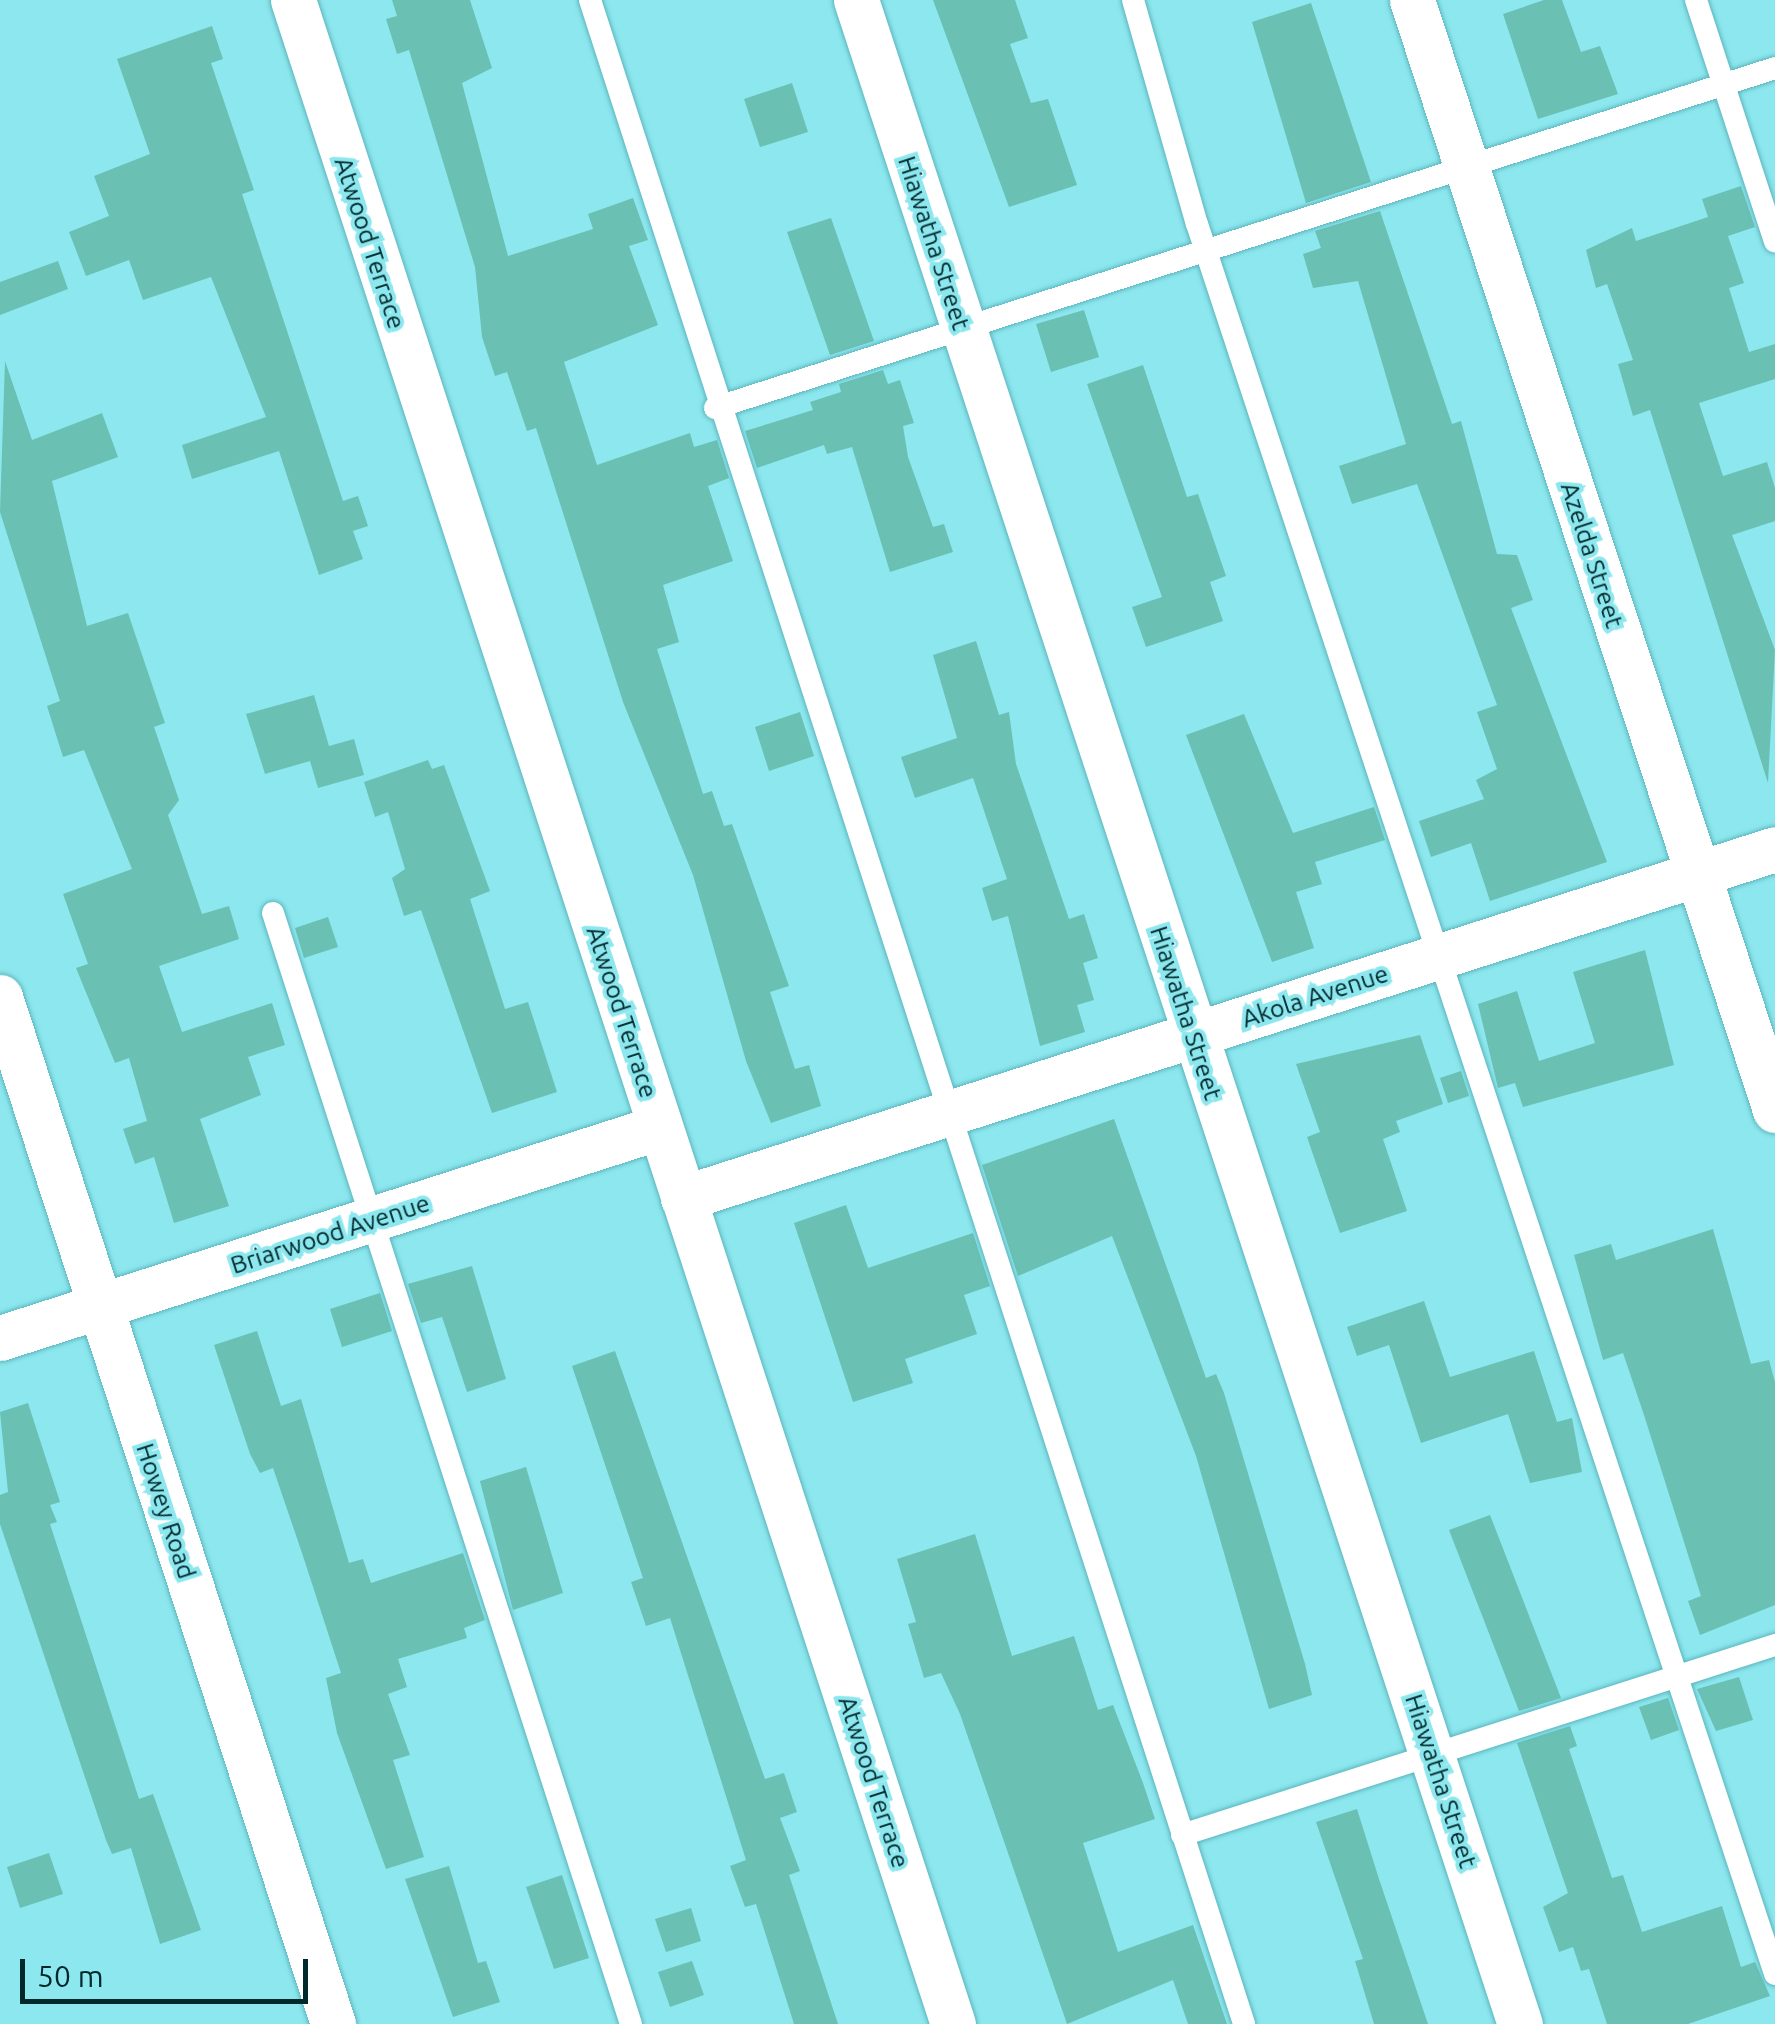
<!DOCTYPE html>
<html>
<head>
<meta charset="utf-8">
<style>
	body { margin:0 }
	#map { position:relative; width:1775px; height:2024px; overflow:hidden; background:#8de7ee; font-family:Ubuntu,sans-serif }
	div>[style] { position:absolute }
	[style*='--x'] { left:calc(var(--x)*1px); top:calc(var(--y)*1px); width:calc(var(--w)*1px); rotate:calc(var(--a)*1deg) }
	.building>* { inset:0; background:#6ac0b3 }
	.roads { filter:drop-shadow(0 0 2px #5bb5bd) drop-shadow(0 0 2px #5bb5bd) }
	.service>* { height:22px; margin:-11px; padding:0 11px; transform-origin:11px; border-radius:11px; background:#fff }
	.minor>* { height:45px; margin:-22.5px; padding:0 22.5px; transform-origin:22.5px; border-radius:22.5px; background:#fff }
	span { translate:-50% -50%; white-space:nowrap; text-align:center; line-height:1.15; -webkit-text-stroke:8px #8de7ee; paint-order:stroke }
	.street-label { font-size:25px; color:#00292c }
	.scale { position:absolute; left:20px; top:1959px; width:288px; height:45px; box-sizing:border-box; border:5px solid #00292c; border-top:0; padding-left:12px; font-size:30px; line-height:35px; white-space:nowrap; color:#00292c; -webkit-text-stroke:8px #8de7ee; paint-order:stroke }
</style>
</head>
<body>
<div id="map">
	<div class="building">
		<i style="clip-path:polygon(392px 0,470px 0,492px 68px,462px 83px,508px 256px,593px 229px,588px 214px,633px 198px,648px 240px,629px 246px,658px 325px,564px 362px,597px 465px,690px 433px,694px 447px,717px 440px,729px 478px,708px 486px,733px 561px,663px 585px,679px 642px,657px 649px,703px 794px,712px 791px,724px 826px,732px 824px,789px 986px,770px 992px,795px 1069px,809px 1065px,821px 1106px,771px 1123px,746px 1061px,693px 875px,623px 702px,536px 428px,527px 431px,507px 372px,495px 376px,482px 337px,475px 267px,409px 50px,397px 54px,386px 19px,397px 16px)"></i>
		<i style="clip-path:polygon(933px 0,1015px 0,1028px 38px,1010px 44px,1031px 103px,1048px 99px,1077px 185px,1009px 207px)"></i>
		<i style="clip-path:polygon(1544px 0,1562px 0,1581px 52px,1600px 46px,1618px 94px,1538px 119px,1503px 14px)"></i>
		<i style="clip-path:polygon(1311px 3px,1371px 182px,1306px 203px,1252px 22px)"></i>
		<i style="clip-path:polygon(212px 26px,223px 59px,211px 63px,254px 190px,242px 194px,343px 501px,358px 496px,368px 526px,353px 531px,363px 559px,319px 575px,279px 451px,192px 479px,182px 445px,266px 417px,211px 277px,143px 300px,129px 260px,86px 276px,69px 232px,109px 216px,94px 176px,150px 154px,117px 59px)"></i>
		<i style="clip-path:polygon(792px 83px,808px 132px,760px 147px,744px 99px)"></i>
		<i style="clip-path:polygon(1741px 186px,1755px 227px,1728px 236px,1744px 283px,1729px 288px,1749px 352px,1775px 344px,1775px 379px,1699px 403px,1723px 476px,1767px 462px,1775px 488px,1775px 521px,1732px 535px,1775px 650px,1768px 783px,1650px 410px,1633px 416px,1618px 364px,1633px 360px,1607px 284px,1596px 288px,1586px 250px,1632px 228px,1636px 241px,1708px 217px,1702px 199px)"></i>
		<i style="clip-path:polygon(1380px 211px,1452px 424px,1461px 421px,1497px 554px,1517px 555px,1533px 600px,1511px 608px,1607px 862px,1490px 901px,1471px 843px,1431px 857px,1419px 821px,1484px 799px,1476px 780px,1497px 769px,1477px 712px,1497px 705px,1417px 484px,1352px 504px,1339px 466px,1406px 444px,1358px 281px,1313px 288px,1303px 254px,1321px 248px,1315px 231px)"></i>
		<i style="clip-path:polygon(831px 218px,874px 341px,830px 355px,787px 232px)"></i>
		<i style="clip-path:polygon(58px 261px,68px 289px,0 315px,0 282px)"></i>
		<i style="clip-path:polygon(1084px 310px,1099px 357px,1051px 372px,1036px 324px)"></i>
		<i style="clip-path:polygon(5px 361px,32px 440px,102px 413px,118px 457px,52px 481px,87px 626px,128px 613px,165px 723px,154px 727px,179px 800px,168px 815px,202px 914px,229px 906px,239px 939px,159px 966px,182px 1032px,272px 1003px,285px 1045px,248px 1057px,261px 1095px,200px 1119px,229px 1206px,174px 1223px,154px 1157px,135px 1164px,123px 1129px,147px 1121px,129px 1058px,115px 1063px,76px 968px,88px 964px,63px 894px,132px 869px,84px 750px,63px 757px,47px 706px,60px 701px,0 512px)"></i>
		<i style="clip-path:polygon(1143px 365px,1187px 497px,1198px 494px,1226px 576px,1210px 582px,1223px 621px,1146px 647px,1132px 607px,1162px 597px,1087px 384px)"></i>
		<i style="clip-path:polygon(883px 370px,888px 384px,900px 380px,914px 423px,903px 426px,908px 457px,933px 527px,944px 524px,953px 552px,890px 572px,852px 447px,827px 454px,824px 445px,757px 468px,745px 431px,813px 410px,810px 402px,841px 392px,839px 384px)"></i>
		<i style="clip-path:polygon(976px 641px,999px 715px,1009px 712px,1016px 764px,1069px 919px,1084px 914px,1098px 958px,1083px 963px,1094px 1000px,1077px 1005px,1085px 1032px,1040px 1046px,1008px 916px,992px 921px,982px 888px,1007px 879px,973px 778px,915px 798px,901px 757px,957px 738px,933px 655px)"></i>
		<i style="clip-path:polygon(314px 695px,329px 746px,354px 739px,364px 775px,318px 788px,310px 761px,265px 774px,246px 714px)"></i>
		<i style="clip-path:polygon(800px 712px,814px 756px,769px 771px,755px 727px)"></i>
		<i style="clip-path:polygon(1244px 714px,1293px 833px,1374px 807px,1385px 840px,1315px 862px,1322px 884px,1296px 892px,1314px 948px,1272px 962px,1186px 735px)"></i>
		<i style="clip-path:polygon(428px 760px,432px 769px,444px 765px,490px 891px,470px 899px,505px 1009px,528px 1002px,557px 1092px,492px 1113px,421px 910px,404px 916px,392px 878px,405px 869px,388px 812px,375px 817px,364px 782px)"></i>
		<i style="clip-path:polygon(328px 917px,338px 947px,304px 958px,295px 928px)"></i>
		<i style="clip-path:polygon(1645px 950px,1674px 1065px,1523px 1107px,1515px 1083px,1498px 1088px,1478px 1004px,1517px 991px,1539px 1061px,1595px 1043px,1573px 972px)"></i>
		<i style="clip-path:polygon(1420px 1035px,1443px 1104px,1396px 1121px,1400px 1132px,1383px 1139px,1407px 1211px,1340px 1233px,1307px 1137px,1320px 1132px,1296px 1064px)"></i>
		<i style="clip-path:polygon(1461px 1071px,1469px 1096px,1448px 1103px,1440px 1078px)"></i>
		<i style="clip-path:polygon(1114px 1119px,1206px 1378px,1216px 1374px,1224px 1393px,1305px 1664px,1312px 1695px,1269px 1709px,1196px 1456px,1112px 1236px,1018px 1276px,982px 1165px)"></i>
		<i style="clip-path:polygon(846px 1205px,868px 1268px,973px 1233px,990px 1286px,964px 1295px,977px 1334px,905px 1359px,913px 1383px,853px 1402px,794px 1223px)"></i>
		<i style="clip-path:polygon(1713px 1229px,1751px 1364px,1769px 1360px,1775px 1382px,1775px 1605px,1700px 1635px,1688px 1601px,1701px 1596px,1644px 1415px,1623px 1353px,1603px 1360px,1574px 1255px,1611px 1244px,1616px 1260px)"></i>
		<i style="clip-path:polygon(472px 1266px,506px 1379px,467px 1392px,442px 1317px,421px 1323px,408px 1284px)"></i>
		<i style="clip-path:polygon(380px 1293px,392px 1331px,342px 1347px,330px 1309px)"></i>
		<i style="clip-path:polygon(1424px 1301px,1450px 1377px,1534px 1351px,1557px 1422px,1572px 1418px,1582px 1472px,1530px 1483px,1508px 1414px,1421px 1443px,1389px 1345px,1357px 1356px,1347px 1327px)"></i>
		<i style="clip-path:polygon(257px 1331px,281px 1406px,301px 1399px,349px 1563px,363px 1559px,371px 1583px,463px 1553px,485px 1620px,464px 1628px,467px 1638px,398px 1659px,407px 1687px,388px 1694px,410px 1755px,393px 1760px,424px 1857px,386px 1869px,337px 1733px,326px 1678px,341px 1673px,302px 1553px,273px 1468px,260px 1473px,250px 1454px,214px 1345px)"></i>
		<i style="clip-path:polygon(615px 1351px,765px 1779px,784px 1773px,797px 1812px,780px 1818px,800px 1871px,789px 1875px,838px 2024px,794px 2024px,756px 1904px,745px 1907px,730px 1866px,746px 1860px,670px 1618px,646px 1626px,631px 1582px,643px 1578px,572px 1366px)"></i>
		<i style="clip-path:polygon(28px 1403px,60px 1502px,50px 1505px,57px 1522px,50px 1524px,139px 1799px,153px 1794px,201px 1930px,160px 1944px,131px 1848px,112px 1854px,106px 1840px,0 1524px,0 1495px,8px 1492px,0 1412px)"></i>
		<i style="clip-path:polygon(526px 1467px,563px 1593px,513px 1610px,480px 1481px)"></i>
		<i style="clip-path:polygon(1490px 1515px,1561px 1698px,1519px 1711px,1449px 1530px)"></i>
		<i style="clip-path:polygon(975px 1534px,1012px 1656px,1074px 1636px,1098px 1710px,1113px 1705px,1143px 1783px,1155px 1819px,1083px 1843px,1118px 1952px,1193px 1925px,1227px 2024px,1188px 2024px,1173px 1980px,1067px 2024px,960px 1714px,941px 1673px,924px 1678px,908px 1624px,916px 1622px,897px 1559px)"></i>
		<i style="clip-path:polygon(1739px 1677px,1753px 1720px,1716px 1731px,1697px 1689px)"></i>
		<i style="clip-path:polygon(1668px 1698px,1679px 1730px,1651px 1740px,1639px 1707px)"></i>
		<i style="clip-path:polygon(1570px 1726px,1577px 1746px,1569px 1749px,1612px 1878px,1623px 1875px,1642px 1932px,1722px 1906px,1741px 1967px,1755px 1962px,1770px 1996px,1688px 2024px,1607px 2024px,1589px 1969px,1581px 1971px,1573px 1947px,1559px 1952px,1543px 1907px,1568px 1893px,1517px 1743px)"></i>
		<i style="clip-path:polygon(1357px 1809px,1379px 1879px,1428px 2024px,1374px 2024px,1355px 1961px,1363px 1959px,1316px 1822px)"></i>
		<i style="clip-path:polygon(49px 1853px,63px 1894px,20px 1908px,7px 1867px)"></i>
		<i style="clip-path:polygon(449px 1866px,478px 1963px,486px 1961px,500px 2002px,453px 2017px,405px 1879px)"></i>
		<i style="clip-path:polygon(562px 1875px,589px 1958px,554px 1969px,526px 1887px)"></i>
		<i style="clip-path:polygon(691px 1908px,701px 1941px,666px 1952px,655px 1919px)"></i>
		<i style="clip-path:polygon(692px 1961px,704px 1995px,670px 2007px,658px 1972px)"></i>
	</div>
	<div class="roads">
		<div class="service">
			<i style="--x:590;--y:0;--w:2127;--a:72.09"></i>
			<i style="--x:1133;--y:0;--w:233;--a:74.1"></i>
			<i style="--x:1197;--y:224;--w:1843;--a:71.72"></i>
			<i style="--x:1696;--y:0;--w:254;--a:71.9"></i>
			<i style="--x:715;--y:408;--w:1113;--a:-17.78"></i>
			<i style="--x:273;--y:913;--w:1167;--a:72.14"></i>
			<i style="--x:1182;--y:1835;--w:623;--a:-17.77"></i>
		</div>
		<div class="minor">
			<i style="--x:293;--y:0;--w:2129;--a:71.94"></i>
			<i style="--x:856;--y:0;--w:2130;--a:71.84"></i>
			<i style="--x:1412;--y:0;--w:1168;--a:71.89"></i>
			<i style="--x:0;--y:997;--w:1080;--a:72.03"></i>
			<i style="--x:683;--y:1198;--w:1146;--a:-17.72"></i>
			<i style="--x:0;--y:1338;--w:693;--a:-17.73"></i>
		</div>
	</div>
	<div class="street-label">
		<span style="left:370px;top:243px;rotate:72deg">Atwood Terrace</span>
		<span style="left:934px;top:243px;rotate:72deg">Hiawatha Street</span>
		<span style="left:1592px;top:555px;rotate:72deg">Azelda Street</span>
		<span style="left:1315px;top:996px;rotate:-18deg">Akola Avenue</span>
		<span style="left:622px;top:1012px;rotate:72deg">Atwood Terrace</span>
		<span style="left:1186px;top:1013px;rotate:72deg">Hiawatha Street</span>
		<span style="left:330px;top:1234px;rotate:-18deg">Briarwood Avenue</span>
		<span style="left:166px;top:1511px;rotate:72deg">Howey Road</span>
		<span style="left:1441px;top:1781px;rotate:72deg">Hiawatha Street</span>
		<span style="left:874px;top:1782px;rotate:72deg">Atwood Terrace</span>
	</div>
	<div class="scale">50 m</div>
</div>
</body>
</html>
